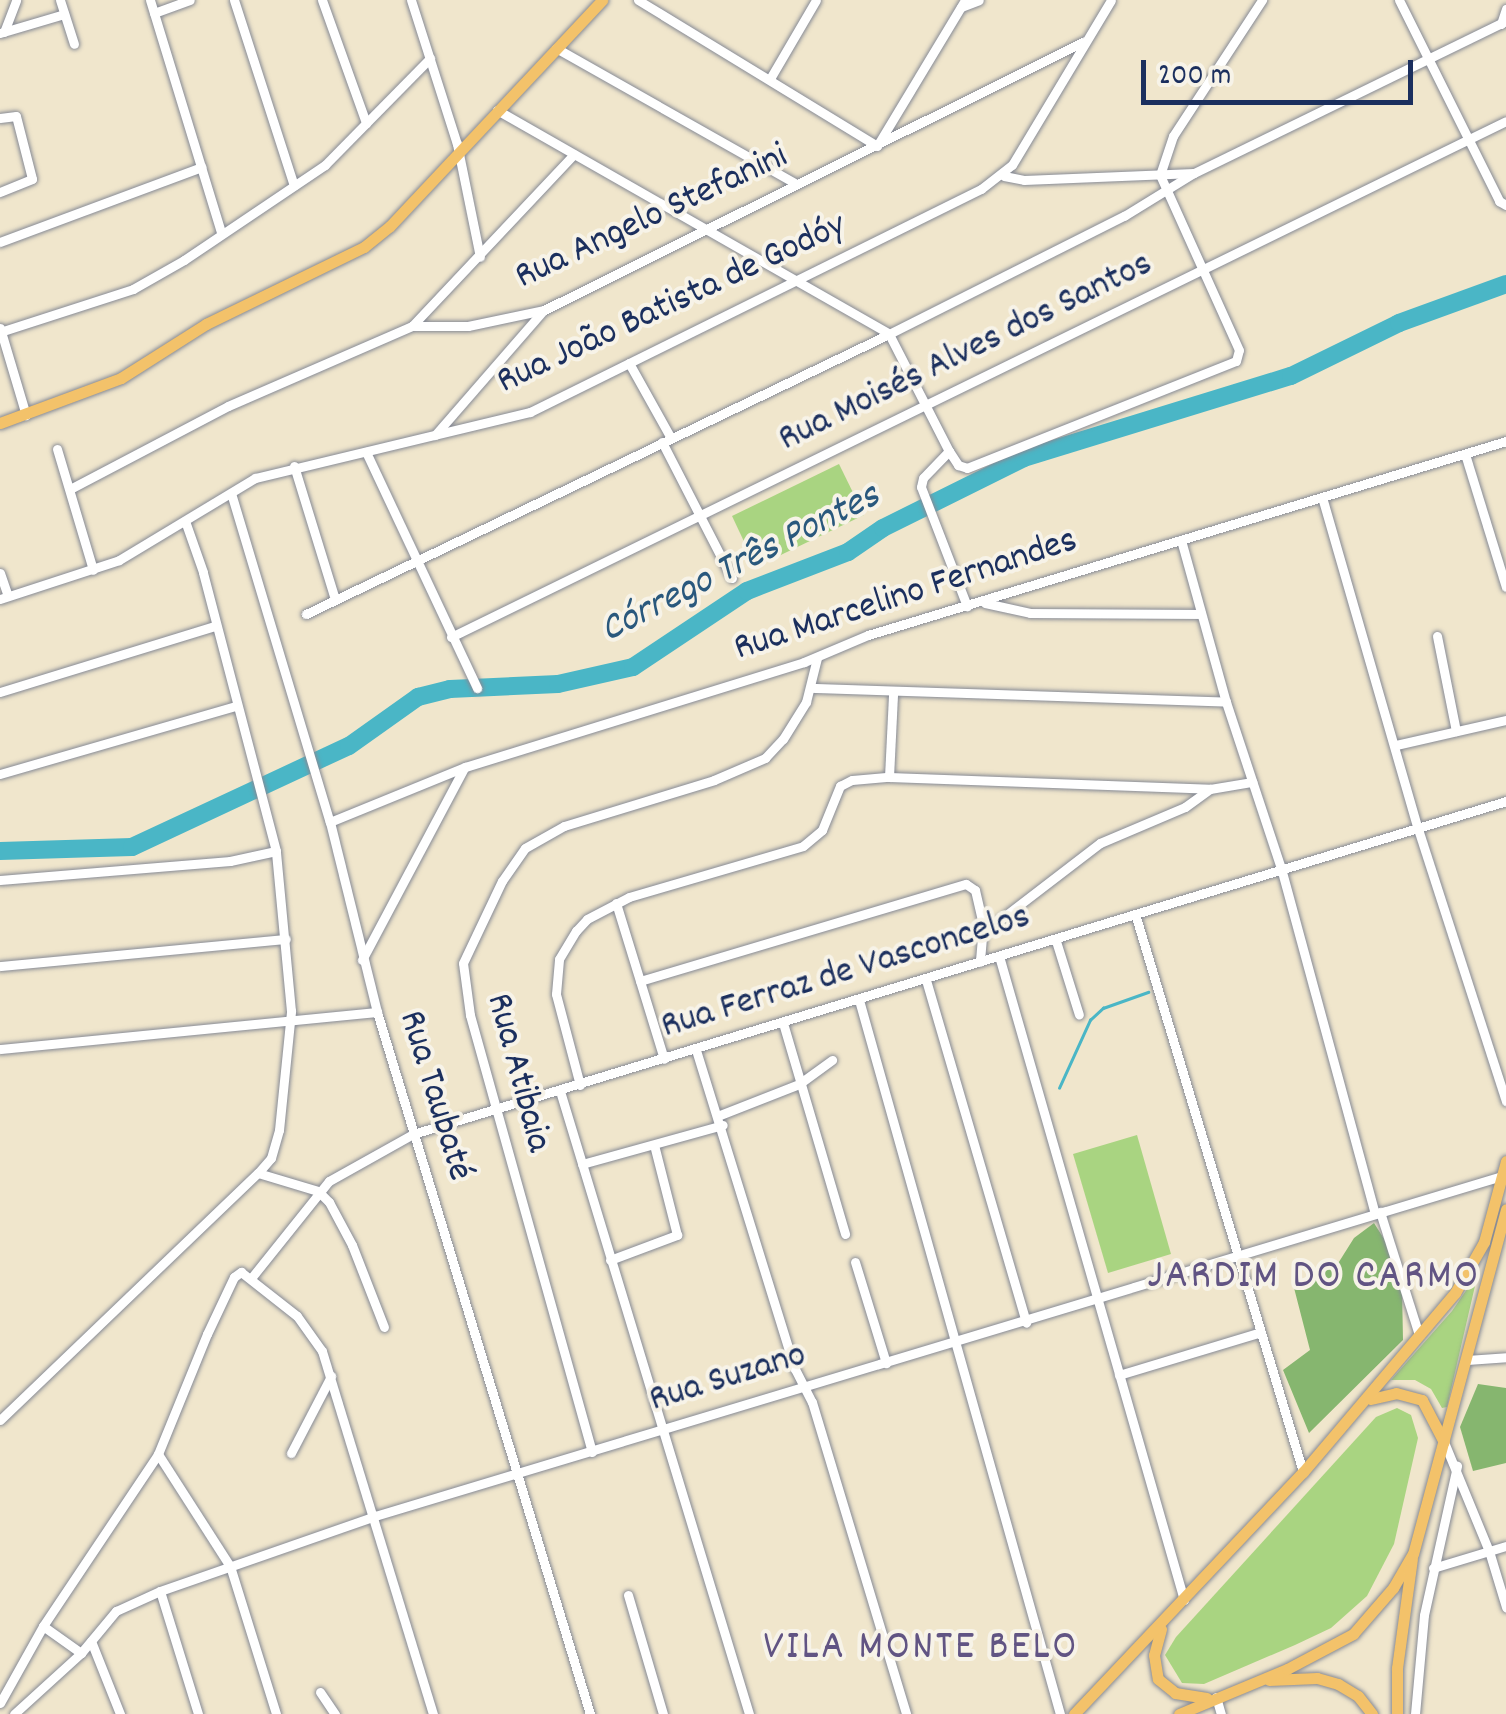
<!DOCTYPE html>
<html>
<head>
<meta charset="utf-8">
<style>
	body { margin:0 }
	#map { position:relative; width:1506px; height:1714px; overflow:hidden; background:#f0e6cc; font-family:Dekko,sans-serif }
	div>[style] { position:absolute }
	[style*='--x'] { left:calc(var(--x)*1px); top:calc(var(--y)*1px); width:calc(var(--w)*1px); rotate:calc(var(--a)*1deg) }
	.green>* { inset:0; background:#a9d481 }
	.forest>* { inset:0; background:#86b66f }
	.stream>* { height:2.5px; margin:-1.25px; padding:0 1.25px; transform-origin:1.25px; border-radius:1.25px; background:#4ab6c6 }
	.river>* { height:18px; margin:-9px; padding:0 9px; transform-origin:9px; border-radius:9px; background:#4ab6c6 }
	.roads { filter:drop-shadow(0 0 2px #868a95) drop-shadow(0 0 2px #868a95) }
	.minor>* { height:9px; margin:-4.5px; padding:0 4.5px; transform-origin:4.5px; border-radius:4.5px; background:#fff }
	.major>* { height:11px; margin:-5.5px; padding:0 5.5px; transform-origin:5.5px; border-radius:5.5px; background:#f3c26a }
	span { translate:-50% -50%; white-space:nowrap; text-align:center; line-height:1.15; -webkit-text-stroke:8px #f7f3e8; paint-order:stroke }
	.street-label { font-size:38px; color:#1b2f5e }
	.water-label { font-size:40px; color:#29587d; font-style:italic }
	.quarter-label { font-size:42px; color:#615483; letter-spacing:2.5px }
	.scale { position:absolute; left:1141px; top:60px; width:272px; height:45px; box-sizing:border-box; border:5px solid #1b2f5e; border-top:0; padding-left:12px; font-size:30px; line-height:35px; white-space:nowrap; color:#1b2f5e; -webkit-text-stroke:8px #f7f3e8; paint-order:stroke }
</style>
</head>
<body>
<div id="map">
	<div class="green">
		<i style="clip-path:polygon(839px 464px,864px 515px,756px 567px,732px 516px)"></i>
		<i style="clip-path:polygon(1137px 1135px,1171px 1254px,1108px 1273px,1073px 1154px)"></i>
		<i style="clip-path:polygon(1478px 1273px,1447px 1407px,1442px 1408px,1431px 1389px,1415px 1380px,1391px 1380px,1452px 1311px)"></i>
		<i style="clip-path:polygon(1397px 1408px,1411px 1415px,1418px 1438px,1394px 1544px,1367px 1596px,1331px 1628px,1295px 1645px,1204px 1684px,1182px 1683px,1165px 1655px,1176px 1637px,1376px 1417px)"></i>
	</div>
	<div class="forest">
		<i style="clip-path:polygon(1374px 1223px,1391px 1250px,1402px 1288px,1403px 1340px,1309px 1433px,1283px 1370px,1310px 1350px,1293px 1284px,1337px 1265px,1354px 1238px)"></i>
		<i style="clip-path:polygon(1478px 1384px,1506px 1388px,1506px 1463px,1473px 1471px,1460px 1427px)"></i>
	</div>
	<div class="stream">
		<i style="--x:1059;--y:1088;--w:75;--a:-65.5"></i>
		<i style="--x:1090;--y:1020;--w:18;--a:-43"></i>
		<i style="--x:1103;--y:1008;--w:48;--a:-19.6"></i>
	</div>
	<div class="river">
		<i style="--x:0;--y:851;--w:132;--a:-1.7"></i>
		<i style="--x:132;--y:847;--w:239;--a:-25"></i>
		<i style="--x:349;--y:746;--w:85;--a:-35.4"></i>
		<i style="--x:418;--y:697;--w:33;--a:-14"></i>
		<i style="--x:450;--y:689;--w:108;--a:-2.7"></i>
		<i style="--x:558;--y:684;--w:77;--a:-12.8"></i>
		<i style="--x:633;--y:667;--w:137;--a:-33.7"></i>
		<i style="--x:747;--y:591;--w:108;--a:-21.1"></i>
		<i style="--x:848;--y:552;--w:42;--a:-34.4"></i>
		<i style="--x:883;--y:528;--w:157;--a:-26.4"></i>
		<i style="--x:1024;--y:458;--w:279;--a:-17.1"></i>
		<i style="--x:1291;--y:376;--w:120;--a:-26.1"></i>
		<i style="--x:1399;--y:323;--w:114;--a:-20"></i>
	</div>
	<div class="roads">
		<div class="minor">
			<i style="--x:60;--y:0;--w:46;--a:72.3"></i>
			<i style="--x:150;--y:0;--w:243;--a:73"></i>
			<i style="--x:234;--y:0;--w:195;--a:72.1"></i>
			<i style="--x:322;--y:0;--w:131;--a:70.3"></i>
			<i style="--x:411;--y:0;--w:151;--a:72.3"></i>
			<i style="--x:457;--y:144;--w:115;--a:78.5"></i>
			<i style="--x:638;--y:0;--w:280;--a:31.4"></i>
			<i style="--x:877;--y:146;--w:170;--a:-58.9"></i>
			<i style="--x:1399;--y:0;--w:225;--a:63.5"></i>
			<i style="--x:1499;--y:201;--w:8;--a:30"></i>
			<i style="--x:961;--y:7;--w:19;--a:-21"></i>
			<i style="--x:154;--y:13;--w:38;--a:-20"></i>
			<i style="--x:1501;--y:24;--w:16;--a:-72"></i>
			<i style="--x:4;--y:32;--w:34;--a:-69"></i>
			<i style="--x:0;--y:33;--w:67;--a:-16.5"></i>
			<i style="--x:556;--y:48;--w:274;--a:29.5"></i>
			<i style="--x:771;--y:77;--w:89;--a:-59.7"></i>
			<i style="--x:497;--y:110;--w:451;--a:29.7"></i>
			<i style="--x:889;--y:334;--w:131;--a:62.9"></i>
			<i style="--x:949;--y:451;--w:17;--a:57"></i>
			<i style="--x:958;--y:465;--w:9;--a:18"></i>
			<i style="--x:967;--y:468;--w:289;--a:-21.7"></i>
			<i style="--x:1236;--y:361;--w:11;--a:-75"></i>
			<i style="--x:1239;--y:350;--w:192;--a:-114.3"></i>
			<i style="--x:1160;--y:175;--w:41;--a:-71.6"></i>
			<i style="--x:1173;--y:136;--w:163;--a:-56.8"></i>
			<i style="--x:0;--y:118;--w:16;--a:-7"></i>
			<i style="--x:16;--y:116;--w:65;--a:75.7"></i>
			<i style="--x:32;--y:179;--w:35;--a:158"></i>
			<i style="--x:1004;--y:176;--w:20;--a:11"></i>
			<i style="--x:1024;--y:180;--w:170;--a:-2.4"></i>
			<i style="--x:1194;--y:173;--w:347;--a:-26"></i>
			<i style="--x:0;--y:242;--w:215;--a:-20.4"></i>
			<i style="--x:412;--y:326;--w:236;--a:-46.7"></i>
			<i style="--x:0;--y:328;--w:91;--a:73.4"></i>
			<i style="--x:0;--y:332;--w:140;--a:-17.9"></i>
			<i style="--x:133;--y:289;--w:59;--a:-29.6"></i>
			<i style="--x:184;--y:260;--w:170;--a:-34"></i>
			<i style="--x:325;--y:165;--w:150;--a:-45.5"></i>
			<i style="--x:629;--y:363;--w:86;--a:60.8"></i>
			<i style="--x:435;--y:435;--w:163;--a:-49"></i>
			<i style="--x:662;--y:442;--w:153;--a:62.8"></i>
			<i style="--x:57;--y:449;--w:126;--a:73.4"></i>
			<i style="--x:949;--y:451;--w:37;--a:134"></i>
			<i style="--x:923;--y:478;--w:9;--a:103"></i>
			<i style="--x:921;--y:487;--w:128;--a:68.9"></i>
			<i style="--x:366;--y:452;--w:261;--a:64.8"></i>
			<i style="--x:1465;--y:454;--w:139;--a:72.9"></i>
			<i style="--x:294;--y:466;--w:139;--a:72.9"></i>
			<i style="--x:70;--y:489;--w:178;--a:-27.7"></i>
			<i style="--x:228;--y:406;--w:201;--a:-23.5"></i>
			<i style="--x:412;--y:326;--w:56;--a:0"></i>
			<i style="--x:468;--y:326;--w:78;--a:-11.9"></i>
			<i style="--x:544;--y:310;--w:602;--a:-26.44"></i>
			<i style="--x:231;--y:493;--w:344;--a:73.3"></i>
			<i style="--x:330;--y:822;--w:196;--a:76.1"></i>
			<i style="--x:377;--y:1012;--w:734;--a:73.12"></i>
			<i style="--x:1322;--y:497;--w:346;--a:73.9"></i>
			<i style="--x:1418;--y:829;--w:286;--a:72.1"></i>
			<i style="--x:1181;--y:540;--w:168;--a:74.5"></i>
			<i style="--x:1226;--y:702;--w:175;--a:71.7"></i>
			<i style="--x:1281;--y:868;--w:358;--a:74.8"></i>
			<i style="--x:0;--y:573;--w:24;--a:71"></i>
			<i style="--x:0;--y:599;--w:125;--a:-18.1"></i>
			<i style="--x:119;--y:560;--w:159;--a:-31.1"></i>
			<i style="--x:255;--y:478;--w:283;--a:-13.5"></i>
			<i style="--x:530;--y:412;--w:503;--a:-26.31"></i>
			<i style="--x:981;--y:189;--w:39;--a:-38"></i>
			<i style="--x:1012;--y:165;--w:192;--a:-59"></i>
			<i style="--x:985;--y:603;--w:46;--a:12.5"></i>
			<i style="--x:1030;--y:613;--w:171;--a:0.3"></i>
			<i style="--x:306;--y:614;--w:647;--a:-25.65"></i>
			<i style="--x:889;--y:334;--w:263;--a:-26.7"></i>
			<i style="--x:1124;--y:216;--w:82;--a:-31.6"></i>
			<i style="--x:1437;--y:636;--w:97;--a:78.7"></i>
			<i style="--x:451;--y:637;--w:1174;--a:-26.06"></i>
			<i style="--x:813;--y:688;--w:413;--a:1.9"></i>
			<i style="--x:0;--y:692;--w:225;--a:-17.1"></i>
			<i style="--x:1396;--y:745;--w:113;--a:-12.8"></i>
			<i style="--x:0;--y:774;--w:246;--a:-16.1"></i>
			<i style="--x:889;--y:777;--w:83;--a:-87.2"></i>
			<i style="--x:330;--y:822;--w:146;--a:-22.2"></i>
			<i style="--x:465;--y:767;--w:355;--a:-17.2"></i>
			<i style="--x:804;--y:662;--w:69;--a:-22.9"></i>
			<i style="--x:868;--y:635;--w:667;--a:-16.91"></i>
			<i style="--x:0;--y:880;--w:231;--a:-4.7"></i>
			<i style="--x:230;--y:861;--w:47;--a:-12.3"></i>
			<i style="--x:616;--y:903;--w:163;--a:72.9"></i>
			<i style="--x:1136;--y:917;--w:580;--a:73.25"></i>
			<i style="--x:984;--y:932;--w:146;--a:-37.5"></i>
			<i style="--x:1100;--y:843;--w:92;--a:-23"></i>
			<i style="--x:1185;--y:807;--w:31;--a:-36"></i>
			<i style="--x:1056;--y:941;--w:77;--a:72.7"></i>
			<i style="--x:999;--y:956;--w:670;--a:73.97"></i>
			<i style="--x:362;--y:960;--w:217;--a:-62"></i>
			<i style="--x:0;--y:966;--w:287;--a:-5.4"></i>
			<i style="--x:926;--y:980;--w:357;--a:73.7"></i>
			<i style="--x:640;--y:981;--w:340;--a:-16.6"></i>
			<i style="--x:966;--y:884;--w:11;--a:34"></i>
			<i style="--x:975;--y:890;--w:37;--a:77"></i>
			<i style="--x:983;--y:926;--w:36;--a:95"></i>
			<i style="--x:859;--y:1000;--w:742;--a:74.28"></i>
			<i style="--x:783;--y:1023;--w:220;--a:73.6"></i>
			<i style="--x:0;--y:1049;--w:379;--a:-5.6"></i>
			<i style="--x:696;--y:1050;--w:334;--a:72.8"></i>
			<i style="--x:795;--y:1369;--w:37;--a:63"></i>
			<i style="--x:812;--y:1402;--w:326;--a:73.2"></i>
			<i style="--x:580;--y:1085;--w:94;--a:-104.8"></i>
			<i style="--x:556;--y:994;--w:35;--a:-85"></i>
			<i style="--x:559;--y:959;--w:33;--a:-59"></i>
			<i style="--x:576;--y:931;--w:16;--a:-47"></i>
			<i style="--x:587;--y:919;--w:47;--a:-27.6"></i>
			<i style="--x:629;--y:897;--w:181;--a:-16.3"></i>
			<i style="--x:803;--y:846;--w:25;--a:-40"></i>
			<i style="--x:822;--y:830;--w:48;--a:-67.8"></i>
			<i style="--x:840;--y:786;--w:13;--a:-27"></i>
			<i style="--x:852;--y:780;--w:37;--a:-5"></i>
			<i style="--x:889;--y:777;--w:321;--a:2.1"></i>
			<i style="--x:1210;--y:789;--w:43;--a:-9.5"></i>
			<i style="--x:560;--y:1091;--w:651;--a:73.12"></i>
			<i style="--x:720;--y:1115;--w:85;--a:-21.4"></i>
			<i style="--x:799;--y:1084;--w:41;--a:-36"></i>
			<i style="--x:582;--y:1164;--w:146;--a:-15.5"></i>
			<i style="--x:258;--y:1173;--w:63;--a:16.7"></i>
			<i style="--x:318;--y:1191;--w:16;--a:45"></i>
			<i style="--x:329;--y:1202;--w:49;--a:61.9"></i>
			<i style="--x:352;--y:1245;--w:88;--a:68.7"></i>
			<i style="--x:1380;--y:1212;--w:129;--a:72.4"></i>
			<i style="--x:610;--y:1260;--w:72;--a:-20.5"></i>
			<i style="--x:677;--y:1235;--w:93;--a:-104.3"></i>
			<i style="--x:855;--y:1262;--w:106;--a:72.9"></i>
			<i style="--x:252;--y:1277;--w:123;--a:-51.3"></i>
			<i style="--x:329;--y:1181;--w:96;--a:-29.2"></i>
			<i style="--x:413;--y:1134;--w:1143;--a:-16.94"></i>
			<i style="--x:1467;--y:1360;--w:39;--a:-4"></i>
			<i style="--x:1119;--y:1375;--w:148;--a:-16.8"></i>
			<i style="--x:0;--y:1420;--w:357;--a:-43.8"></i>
			<i style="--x:258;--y:1173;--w:20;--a:-49"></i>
			<i style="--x:271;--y:1158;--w:29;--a:-74"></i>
			<i style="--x:279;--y:1130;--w:120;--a:-84.2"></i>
			<i style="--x:291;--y:1011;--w:161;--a:-95.4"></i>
			<i style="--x:276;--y:851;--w:288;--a:-104.7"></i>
			<i style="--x:203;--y:572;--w:54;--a:-109.4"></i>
			<i style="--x:1444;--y:1442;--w:118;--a:67.6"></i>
			<i style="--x:1489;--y:1551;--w:59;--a:73.1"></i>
			<i style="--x:592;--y:1452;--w:454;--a:-105.6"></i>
			<i style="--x:470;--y:1015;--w:52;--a:-97.7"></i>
			<i style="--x:463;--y:963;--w:91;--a:-64.6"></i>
			<i style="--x:502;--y:881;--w:40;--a:-55.1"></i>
			<i style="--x:525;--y:848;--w:45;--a:-29.4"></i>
			<i style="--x:564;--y:826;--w:157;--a:-17"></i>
			<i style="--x:714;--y:780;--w:56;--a:-23.3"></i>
			<i style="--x:765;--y:758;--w:26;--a:-47"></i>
			<i style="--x:783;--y:739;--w:44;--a:-58.1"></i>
			<i style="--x:806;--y:702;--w:45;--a:-76"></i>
			<i style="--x:291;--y:1453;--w:87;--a:-62.5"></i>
			<i style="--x:158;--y:1454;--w:133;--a:57.3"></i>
			<i style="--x:230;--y:1566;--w:155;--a:72.7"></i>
			<i style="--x:1433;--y:1568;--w:76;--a:-16.8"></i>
			<i style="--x:160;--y:1591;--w:129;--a:72.8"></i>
			<i style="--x:628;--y:1595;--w:124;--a:73.6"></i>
			<i style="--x:43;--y:1626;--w:47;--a:35.4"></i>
			<i style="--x:91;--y:1641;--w:79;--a:68.3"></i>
			<i style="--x:320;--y:1692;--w:27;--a:56"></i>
			<i style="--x:1216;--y:1697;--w:18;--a:74"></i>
			<i style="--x:0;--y:1703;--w:88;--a:-60.8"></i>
			<i style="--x:43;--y:1626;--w:207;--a:-56.2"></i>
			<i style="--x:158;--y:1454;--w:130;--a:-67.8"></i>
			<i style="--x:207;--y:1334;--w:63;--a:-64.7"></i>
			<i style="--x:234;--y:1277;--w:9;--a:-36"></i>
			<i style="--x:241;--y:1272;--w:71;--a:38.2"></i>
			<i style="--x:297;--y:1316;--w:43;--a:54.5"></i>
			<i style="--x:322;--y:1351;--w:380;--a:73"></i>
			<i style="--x:14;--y:1714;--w:91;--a:-42.3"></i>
			<i style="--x:81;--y:1653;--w:55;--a:-50.2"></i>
			<i style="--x:116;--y:1611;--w:48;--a:-24.4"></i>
			<i style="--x:160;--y:1591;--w:228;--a:-19.2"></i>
			<i style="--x:375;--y:1516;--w:1177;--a:-16.79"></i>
			<i style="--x:1415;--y:1714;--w:99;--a:-84.8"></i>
			<i style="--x:1424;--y:1615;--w:153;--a:-77.5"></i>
		</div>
		<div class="major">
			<i style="--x:0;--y:423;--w:129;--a:-20.4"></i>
			<i style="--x:121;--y:378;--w:101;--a:-32.4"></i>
			<i style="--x:206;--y:324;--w:176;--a:-26"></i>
			<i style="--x:364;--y:247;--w:33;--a:-39"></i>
			<i style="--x:390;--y:226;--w:310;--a:-46.8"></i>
			<i style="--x:1371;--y:1399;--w:26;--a:-13"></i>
			<i style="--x:1396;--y:1393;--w:27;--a:15"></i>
			<i style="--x:1422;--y:1400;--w:47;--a:62.4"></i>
			<i style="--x:1161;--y:1629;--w:27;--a:105"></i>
			<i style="--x:1154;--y:1655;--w:24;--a:81"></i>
			<i style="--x:1158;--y:1679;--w:22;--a:39"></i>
			<i style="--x:1175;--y:1693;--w:32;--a:9"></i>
			<i style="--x:1269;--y:1680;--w:48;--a:-2.4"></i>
			<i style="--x:1317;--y:1678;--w:22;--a:16"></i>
			<i style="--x:1338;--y:1684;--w:23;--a:31"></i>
			<i style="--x:1358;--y:1696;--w:23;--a:52"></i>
			<i style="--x:1074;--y:1714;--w:333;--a:-46.6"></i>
			<i style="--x:1303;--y:1472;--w:235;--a:-49.7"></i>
			<i style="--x:1455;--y:1293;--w:59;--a:-60.4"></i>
			<i style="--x:1484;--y:1242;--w:84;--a:-74.8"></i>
			<i style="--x:1179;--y:1714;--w:117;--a:-22.6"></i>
			<i style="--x:1287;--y:1669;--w:75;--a:-27.9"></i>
			<i style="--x:1353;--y:1634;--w:61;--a:-49"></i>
			<i style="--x:1393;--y:1588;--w:39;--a:-60"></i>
			<i style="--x:1413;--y:1554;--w:357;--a:-74.9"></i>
			<i style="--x:1397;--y:1714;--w:46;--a:-90"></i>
			<i style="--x:1397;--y:1668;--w:110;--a:-82.2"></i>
		</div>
	</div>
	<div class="street-label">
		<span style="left:652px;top:218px;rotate:-25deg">Rua Angelo Stefanini</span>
		<span style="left:672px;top:305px;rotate:-25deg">Rua João Batista de Godóy</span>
		<span style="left:966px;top:353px;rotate:-26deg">Rua Moisés Alves dos Santos</span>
		<span style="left:906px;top:596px;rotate:-18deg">Rua Marcelino Fernandes</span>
		<span style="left:846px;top:973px;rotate:-17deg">Rua Ferraz de Vasconcelos</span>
		<span style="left:517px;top:1073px;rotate:75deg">Rua Atibaia</span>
		<span style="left:434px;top:1096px;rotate:73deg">Rua Taubaté</span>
		<span style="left:728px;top:1379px;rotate:-17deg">Rua Suzano</span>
	</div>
	<div class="water-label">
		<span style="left:741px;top:565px;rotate:-27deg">Córrego Três Pontes</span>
	</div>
	<div class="quarter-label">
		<span style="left:1314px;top:1278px">JARDIM DO CARMO</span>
		<span style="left:921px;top:1649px">VILA MONTE BELO</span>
	</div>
	<div class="scale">200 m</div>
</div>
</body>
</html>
